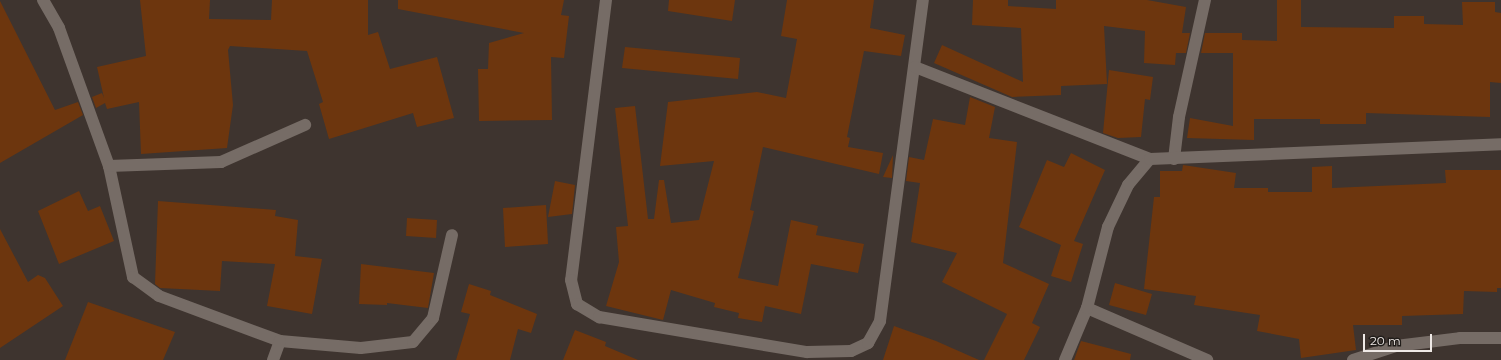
<!DOCTYPE html>
<html>
<head>
<meta charset="utf-8">
<style>
	body { margin:0 }
	#map { position:relative; width:1501px; height:360px; overflow:hidden; background:#3e342f; font-family:Montserrat,sans-serif }
	div>[style] { position:absolute }
	[style*='--x'] { left:calc(var(--x)*1px); top:calc(var(--y)*1px); width:calc(var(--w)*1px); rotate:calc(var(--a)*1deg) }
	.building>* { inset:0; background:#6d360e }
	.street>* { height:12px; margin:-6px; padding:0 6px; transform-origin:6px; border-radius:6px; background:#766c66 }
	span { translate:-50% -50%; white-space:nowrap; text-align:center; line-height:1.15; -webkit-text-stroke:3px #211d1a; paint-order:stroke }
	.scale { position:absolute; left:1363px; top:334px; width:69px; height:18px; box-sizing:border-box; border:2px solid #efe9e6; border-top:0; padding-left:5px; font-size:12px; line-height:14px; white-space:nowrap; color:#efe9e6; -webkit-text-stroke:3px #211d1a; paint-order:stroke }
</style>
</head>
<body>
<div id="map">
	<div class="building">
		<i style="clip-path:polygon(140px 0,210px 0,209px 19px,271px 20px,272px 0,368px 0,368px 35px,378px 32px,390px 69px,437px 57px,454px 118px,417px 127px,413px 113px,329px 139px,319px 104px,323px 102px,307px 51px,230px 46px,228px 50px,233px 105px,227px 148px,141px 154px,139px 102px,107px 109px,105px 103px,96px 108px,92px 97px,102px 93px,104px 98px,97px 67px,146px 56px)"></i>
		<i style="clip-path:polygon(398px 0,564px 0,561px 15px,569px 16px,564px 58px,551px 57px,552px 120px,479px 121px,478px 69px,488px 69px,489px 43px,524px 33px,398px 9px)"></i>
		<i style="clip-path:polygon(669px 0,735px 0,732px 21px,668px 11px)"></i>
		<i style="clip-path:polygon(787px 0,874px 0,870px 28px,905px 35px,901px 56px,864px 51px,847px 137px,850px 138px,848px 147px,883px 153px,879px 174px,763px 147px,750px 210px,754px 211px,738px 278px,778px 286px,791px 220px,818px 226px,816px 235px,864px 244px,858px 273px,811px 264px,801px 314px,765px 306px,762px 322px,738px 318px,739px 313px,714px 307px,715px 303px,671px 290px,663px 320px,606px 306px,619px 262px,616px 227px,628px 226px,615px 108px,635px 106px,648px 219px,654px 219px,659px 180px,664px 180px,671px 223px,699px 220px,714px 161px,660px 166px,668px 102px,757px 92px,786px 98px,797px 39px,781px 36px)"></i>
		<i style="clip-path:polygon(973px 0,1008px 0,1008px 6px,1056px 9px,1056px 0,1147px 0,1186px 7px,1182px 33px,1190px 33px,1186px 53px,1176px 53px,1175px 65px,1144px 63px,1145px 31px,1104px 26px,1107px 84px,1061px 86px,1061px 95px,1012px 97px,934px 63px,942px 45px,1023px 82px,1021px 28px,972px 25px)"></i>
		<i style="clip-path:polygon(1277px 0,1301px 0,1301px 27px,1394px 28px,1394px 16px,1424px 16px,1424px 24px,1463px 25px,1462px 2px,1495px 2px,1495px 12px,1501px 13px,1501px 83px,1490px 82px,1490px 117px,1366px 113px,1366px 124px,1320px 124px,1320px 119px,1254px 119px,1254px 140px,1187px 138px,1190px 118px,1233px 126px,1233px 53px,1201px 53px,1205px 33px,1242px 33px,1242px 40px,1277px 41px)"></i>
		<i style="clip-path:polygon(0 1px,55px 110px,78px 102px,83px 115px,0 163px)"></i>
		<i style="clip-path:polygon(625px 47px,740px 58px,738px 79px,622px 68px)"></i>
		<i style="clip-path:polygon(1109px 70px,1153px 77px,1150px 100px,1145px 99px,1141px 137px,1118px 138px,1103px 133px)"></i>
		<i style="clip-path:polygon(970px 97px,995px 107px,989px 138px,1017px 142px,1003px 263px,1049px 284px,1032px 323px,1040px 327px,1024px 360px,984px 360px,1007px 314px,942px 282px,957px 253px,911px 242px,920px 183px,906px 181px,909px 157px,924px 160px,933px 119px,965px 125px)"></i>
		<i style="clip-path:polygon(1071px 153px,1105px 170px,1074px 241px,1083px 244px,1071px 282px,1051px 276px,1061px 245px,1019px 227px,1047px 160px,1064px 167px)"></i>
		<i style="clip-path:polygon(893px 155px,892px 178px,883px 177px)"></i>
		<i style="clip-path:polygon(1183px 165px,1236px 173px,1234px 188px,1268px 188px,1268px 192px,1312px 192px,1312px 167px,1332px 166px,1332px 188px,1446px 183px,1445px 170px,1501px 170px,1501px 288px,1497px 288px,1497px 292px,1464px 291px,1463px 314px,1402px 316px,1402px 325px,1353px 325px,1356px 350px,1301px 358px,1299px 339px,1257px 331px,1260px 315px,1194px 305px,1196px 296px,1144px 289px,1154px 197px,1160px 197px,1160px 171px,1182px 171px)"></i>
		<i style="clip-path:polygon(555px 181px,575px 185px,572px 214px,548px 217px)"></i>
		<i style="clip-path:polygon(79px 191px,88px 211px,100px 206px,114px 241px,59px 264px,38px 211px)"></i>
		<i style="clip-path:polygon(158px 201px,276px 210px,275px 216px,298px 220px,295px 256px,322px 259px,312px 314px,267px 306px,275px 264px,222px 261px,220px 291px,160px 288px,155px 284px)"></i>
		<i style="clip-path:polygon(546px 205px,548px 244px,505px 247px,503px 208px)"></i>
		<i style="clip-path:polygon(407px 218px,437px 220px,436px 238px,406px 236px)"></i>
		<i style="clip-path:polygon(0 229px,28px 282px,38px 275px,45px 278px,63px 306px,0 348px)"></i>
		<i style="clip-path:polygon(361px 264px,434px 273px,428px 308px,387px 303px,387px 305px,359px 304px)"></i>
		<i style="clip-path:polygon(1115px 283px,1152px 294px,1146px 315px,1109px 305px)"></i>
		<i style="clip-path:polygon(469px 284px,491px 291px,490px 295px,537px 314px,531px 333px,518px 329px,510px 360px,456px 360px,470px 314px,461px 312px)"></i>
		<i style="clip-path:polygon(88px 302px,175px 332px,163px 360px,65px 360px)"></i>
		<i style="clip-path:polygon(894px 326px,936px 341px,979px 360px,883px 360px)"></i>
		<i style="clip-path:polygon(575px 330px,606px 342px,605px 346px,638px 360px,563px 360px)"></i>
		<i style="clip-path:polygon(1081px 341px,1131px 354px,1130px 360px,1074px 360px)"></i>
	</div>
	<div class="street">
		<i style="--x:43;--y:0;--w:32;--a:60"></i>
		<i style="--x:59;--y:28;--w:147;--a:70.1"></i>
		<i style="--x:109;--y:166;--w:114;--a:77.8"></i>
		<i style="--x:133;--y:277;--w:32;--a:36"></i>
		<i style="--x:159;--y:296;--w:129;--a:20.4"></i>
		<i style="--x:280;--y:341;--w:81;--a:4.9"></i>
		<i style="--x:361;--y:348;--w:52;--a:-6.6"></i>
		<i style="--x:413;--y:342;--w:31;--a:-50"></i>
		<i style="--x:433;--y:318;--w:85;--a:-77.1"></i>
		<i style="--x:606;--y:0;--w:282;--a:97.1"></i>
		<i style="--x:571;--y:280;--w:25;--a:76"></i>
		<i style="--x:577;--y:304;--w:26;--a:31"></i>
		<i style="--x:599;--y:317;--w:211;--a:9.6"></i>
		<i style="--x:807;--y:352;--w:44;--a:-1.3"></i>
		<i style="--x:851;--y:351;--w:19;--a:-25"></i>
		<i style="--x:868;--y:343;--w:25;--a:-61"></i>
		<i style="--x:880;--y:321;--w:324;--a:-82.4"></i>
		<i style="--x:915;--y:67;--w:252;--a:21.4"></i>
		<i style="--x:1174;--y:159;--w:42;--a:-83.2"></i>
		<i style="--x:1179;--y:117;--w:120;--a:-77.5"></i>
		<i style="--x:109;--y:166;--w:112;--a:-2"></i>
		<i style="--x:221;--y:162;--w:92;--a:-23.8"></i>
		<i style="--x:1087;--y:308;--w:131;--a:23.4"></i>
		<i style="--x:273;--y:360;--w:20;--a:-70"></i>
		<i style="--x:1065;--y:360;--w:56;--a:-67.1"></i>
		<i style="--x:1087;--y:308;--w:84;--a:-75.5"></i>
		<i style="--x:1108;--y:227;--w:47;--a:-64.5"></i>
		<i style="--x:1128;--y:185;--w:34;--a:-50"></i>
		<i style="--x:1150;--y:159;--w:351;--a:-2.4"></i>
		<i style="--x:1353;--y:360;--w:45;--a:-18"></i>
		<i style="--x:1396;--y:346;--w:64;--a:-7.1"></i>
		<i style="--x:1460;--y:338;--w:41;--a:0"></i>
	</div>
	<div class="scale">20 m</div>
</div>
</body>
</html>
